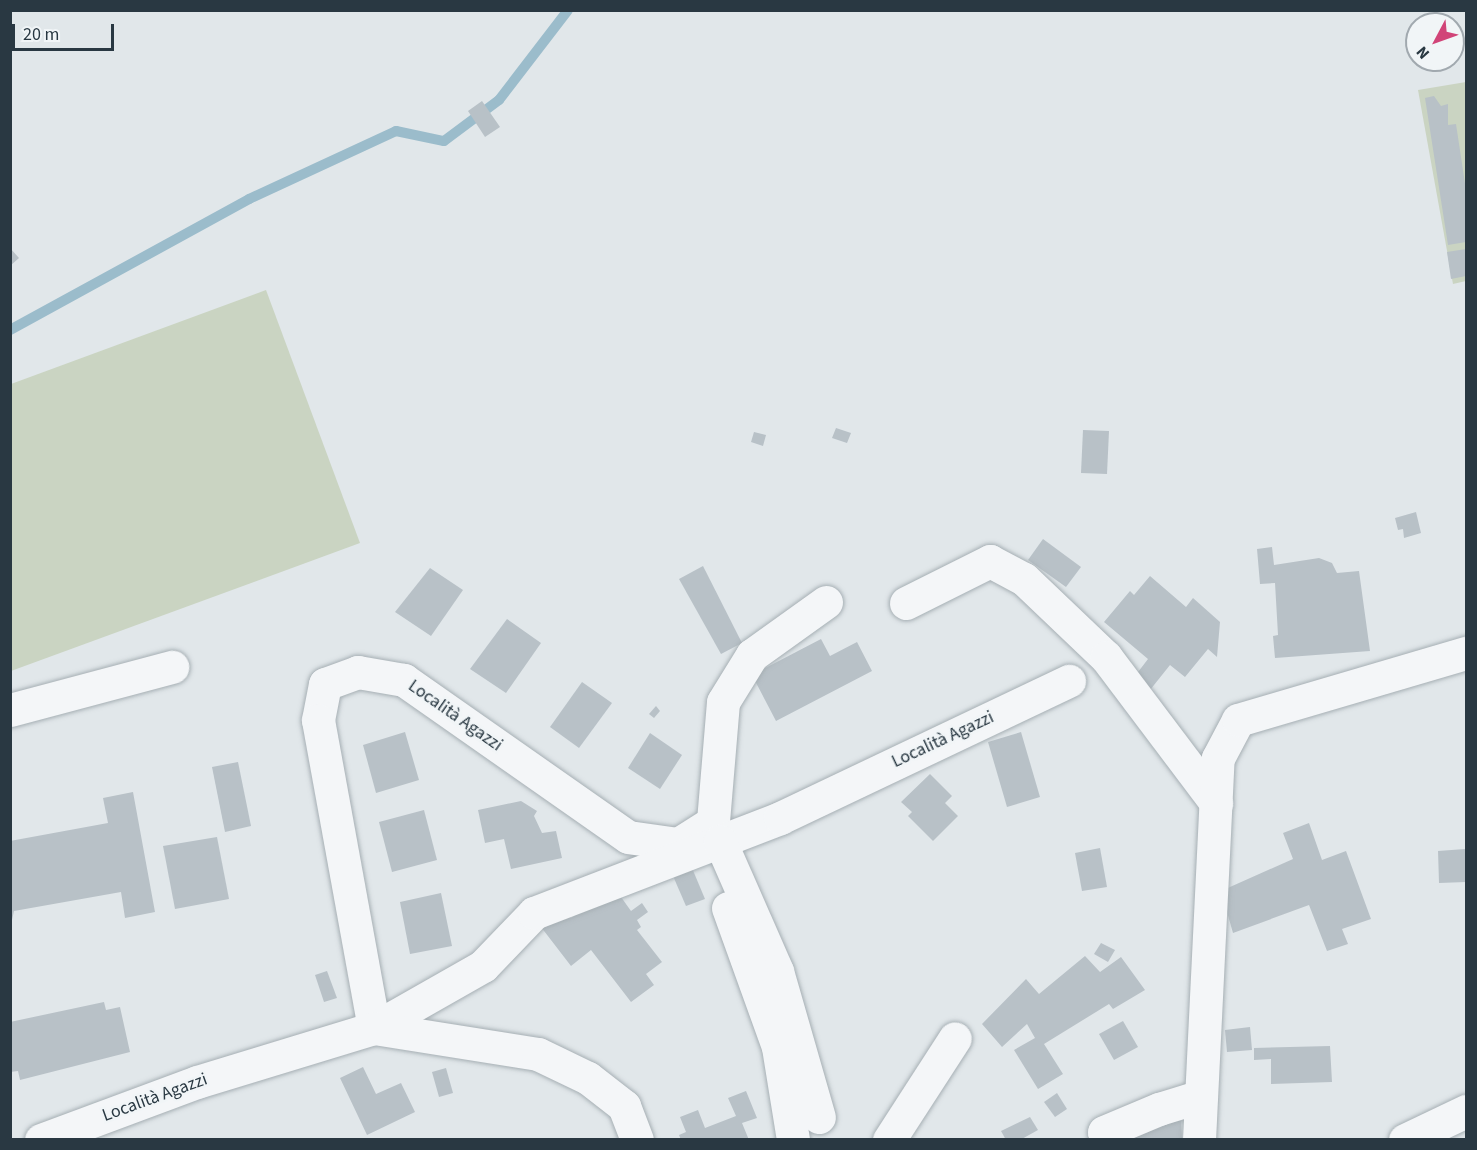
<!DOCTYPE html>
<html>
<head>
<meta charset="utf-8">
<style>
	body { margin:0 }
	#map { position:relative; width:1477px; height:1150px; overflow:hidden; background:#e1e7ea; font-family:"Source Sans 3",sans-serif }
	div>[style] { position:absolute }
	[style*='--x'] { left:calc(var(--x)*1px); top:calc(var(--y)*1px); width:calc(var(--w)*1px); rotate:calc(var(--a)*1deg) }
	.green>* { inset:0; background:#cad4c2 }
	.stream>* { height:10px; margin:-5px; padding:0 5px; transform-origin:5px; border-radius:5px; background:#9bbccb }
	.building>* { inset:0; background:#b8c1c7 }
	.roads { filter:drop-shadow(0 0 2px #a6afb4) drop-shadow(0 0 2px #a6afb4) }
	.minor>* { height:33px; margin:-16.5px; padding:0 16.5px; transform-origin:16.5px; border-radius:16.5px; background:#f4f6f8 }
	span { translate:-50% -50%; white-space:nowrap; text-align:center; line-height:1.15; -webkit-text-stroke:5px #f1f5f7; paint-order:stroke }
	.street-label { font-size:18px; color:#293842 }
	.frame { position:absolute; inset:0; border:12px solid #293842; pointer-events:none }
	.north { position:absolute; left:1405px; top:12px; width:60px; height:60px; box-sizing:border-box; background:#f1f5f7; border:2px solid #a1a9af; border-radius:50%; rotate:229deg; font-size:16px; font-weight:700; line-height:24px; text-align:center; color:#293842 }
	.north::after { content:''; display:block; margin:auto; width:21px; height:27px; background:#d14478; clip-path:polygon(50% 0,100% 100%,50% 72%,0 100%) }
	.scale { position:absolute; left:12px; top:24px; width:102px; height:27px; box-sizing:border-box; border:3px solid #293842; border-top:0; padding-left:8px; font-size:18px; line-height:21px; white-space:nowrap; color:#293842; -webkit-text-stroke:4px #f1f5f7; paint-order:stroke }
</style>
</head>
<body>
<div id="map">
	<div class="green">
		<i style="clip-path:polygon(1466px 82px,1466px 281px,1453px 284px,1418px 90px)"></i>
		<i style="clip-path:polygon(266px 290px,360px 543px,11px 671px,11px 384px)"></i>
	</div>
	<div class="stream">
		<i style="--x:10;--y:330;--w:273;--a:-28.7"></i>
		<i style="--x:249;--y:199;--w:162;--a:-24.8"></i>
		<i style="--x:396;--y:131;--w:49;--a:11.8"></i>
		<i style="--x:444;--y:141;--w:69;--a:-36.7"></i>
		<i style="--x:499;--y:100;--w:113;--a:-52.5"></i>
	</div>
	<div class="building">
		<i style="clip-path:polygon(1434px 96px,1441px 106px,1448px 104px,1448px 125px,1456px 124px,1466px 190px,1466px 242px,1448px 245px,1425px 98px)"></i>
		<i style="clip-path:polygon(482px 101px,500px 127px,485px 137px,468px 111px)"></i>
		<i style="clip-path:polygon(10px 248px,19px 258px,10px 266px)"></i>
		<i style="clip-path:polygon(1466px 249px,1466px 276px,1451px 279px,1447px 252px)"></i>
		<i style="clip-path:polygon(836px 428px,851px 433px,847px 443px,832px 438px)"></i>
		<i style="clip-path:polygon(1083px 430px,1109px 431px,1107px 474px,1081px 473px)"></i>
		<i style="clip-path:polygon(754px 432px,766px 435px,763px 446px,751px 442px)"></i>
		<i style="clip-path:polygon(1416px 512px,1421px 533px,1404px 538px,1403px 529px,1398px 530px,1395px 518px)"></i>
		<i style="clip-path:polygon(1043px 539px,1081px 567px,1066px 587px,1028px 560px)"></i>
		<i style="clip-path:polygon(1272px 547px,1274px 565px,1319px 558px,1332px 563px,1337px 573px,1359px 571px,1370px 651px,1275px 658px,1273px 636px,1278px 635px,1275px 583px,1260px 584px,1257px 549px)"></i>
		<i style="clip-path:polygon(703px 566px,742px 643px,721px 654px,679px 579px)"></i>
		<i style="clip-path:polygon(430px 568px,463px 590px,431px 636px,395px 612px)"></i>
		<i style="clip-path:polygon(1150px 576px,1186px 607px,1193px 598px,1220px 622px,1217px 657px,1208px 649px,1185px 677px,1170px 665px,1150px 690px,1135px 676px,1148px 659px,1104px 622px,1130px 591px,1134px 595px)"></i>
		<i style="clip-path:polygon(507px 619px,541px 643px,506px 693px,470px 669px)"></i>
		<i style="clip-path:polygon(821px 639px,830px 656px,857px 642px,872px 671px,776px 721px,752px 675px)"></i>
		<i style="clip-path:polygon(582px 682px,612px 703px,579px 748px,550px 727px)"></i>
		<i style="clip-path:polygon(656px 706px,660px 711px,654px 718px,649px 714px)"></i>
		<i style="clip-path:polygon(405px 732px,419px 780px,376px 793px,363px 745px)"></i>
		<i style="clip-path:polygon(1021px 732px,1040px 797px,1007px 807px,988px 742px)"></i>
		<i style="clip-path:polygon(650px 733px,682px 755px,660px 789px,628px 768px)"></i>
		<i style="clip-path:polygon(238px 762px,251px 826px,225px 832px,212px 767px)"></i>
		<i style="clip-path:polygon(930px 774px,952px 796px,945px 803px,958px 816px,933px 841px,908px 816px,912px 812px,901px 802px)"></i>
		<i style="clip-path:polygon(133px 792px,155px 912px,125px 918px,121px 892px,14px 911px,10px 929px,10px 841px,108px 823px,103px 798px)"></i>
		<i style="clip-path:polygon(521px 801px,537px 811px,534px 816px,542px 833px,556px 831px,562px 858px,511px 869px,504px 839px,485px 843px,478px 810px)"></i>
		<i style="clip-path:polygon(424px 810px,437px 860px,392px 872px,379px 822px)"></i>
		<i style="clip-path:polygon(1309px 823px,1322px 860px,1346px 851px,1371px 919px,1342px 929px,1348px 944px,1327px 951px,1309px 905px,1233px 933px,1221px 891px,1293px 859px,1283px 833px)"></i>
		<i style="clip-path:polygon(217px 837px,229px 899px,175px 909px,163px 846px)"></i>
		<i style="clip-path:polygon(1100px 848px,1107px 887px,1082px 891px,1075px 853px)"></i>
		<i style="clip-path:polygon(1465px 849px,1466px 882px,1439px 883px,1438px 851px)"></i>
		<i style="clip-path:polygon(692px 868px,705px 899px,686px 906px,673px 876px)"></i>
		<i style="clip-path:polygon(616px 890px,631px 911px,642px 903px,648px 912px,637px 920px,641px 927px,637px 930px,662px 962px,646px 974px,654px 985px,631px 1002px,591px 950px,571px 966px,541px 927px,568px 913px,571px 918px)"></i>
		<i style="clip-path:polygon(441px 893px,452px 946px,410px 954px,400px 902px)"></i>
		<i style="clip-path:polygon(1101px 943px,1115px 950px,1108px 962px,1094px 954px)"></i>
		<i style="clip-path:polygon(1085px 956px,1100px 972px,1121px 957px,1145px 990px,1113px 1009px,1109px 1004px,1044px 1044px,1063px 1074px,1038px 1089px,1014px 1050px,1035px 1038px,1027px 1024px,1002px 1047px,982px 1024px,1026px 979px,1039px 994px)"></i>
		<i style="clip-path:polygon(327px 971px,337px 998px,324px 1002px,315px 975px)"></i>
		<i style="clip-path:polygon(104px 1002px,106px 1010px,120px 1007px,130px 1052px,20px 1080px,18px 1071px,10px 1072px,10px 1022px)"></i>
		<i style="clip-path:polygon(1123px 1021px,1138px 1047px,1114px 1060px,1099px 1034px)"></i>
		<i style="clip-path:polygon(1250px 1027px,1252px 1050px,1227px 1052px,1225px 1030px)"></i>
		<i style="clip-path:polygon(1330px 1046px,1332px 1082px,1271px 1084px,1271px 1059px,1254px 1060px,1254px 1048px)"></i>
		<i style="clip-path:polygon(363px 1067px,376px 1094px,401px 1083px,415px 1112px,367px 1135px,340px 1078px)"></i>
		<i style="clip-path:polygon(446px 1068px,453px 1093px,439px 1097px,432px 1072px)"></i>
		<i style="clip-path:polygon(746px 1091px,757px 1118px,742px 1123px,749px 1140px,681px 1140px,679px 1135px,686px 1132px,680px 1117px,698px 1110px,705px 1128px,736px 1116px,728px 1098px)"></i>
		<i style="clip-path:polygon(1057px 1093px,1067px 1109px,1055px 1117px,1044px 1102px)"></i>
		<i style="clip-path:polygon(1181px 1115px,1182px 1140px,1125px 1140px)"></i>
		<i style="clip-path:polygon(1030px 1117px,1038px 1130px,1020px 1140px,1006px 1140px,1001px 1131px)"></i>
	</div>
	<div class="roads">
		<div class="minor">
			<i style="--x:826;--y:602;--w:91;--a:144.4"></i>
			<i style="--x:752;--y:655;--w:55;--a:121.7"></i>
			<i style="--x:723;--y:702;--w:120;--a:94.8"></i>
			<i style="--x:713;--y:822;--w:41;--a:147.8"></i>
			<i style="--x:678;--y:844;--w:50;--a:-172"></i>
			<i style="--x:628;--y:837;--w:274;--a:-145"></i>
			<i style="--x:404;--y:680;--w:47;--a:-170.1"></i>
			<i style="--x:358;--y:672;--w:35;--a:160"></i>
			<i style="--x:325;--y:684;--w:37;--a:101"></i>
			<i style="--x:318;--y:720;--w:313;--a:79.7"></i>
			<i style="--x:374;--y:1028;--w:125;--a:-29.6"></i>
			<i style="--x:483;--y:966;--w:74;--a:-46.1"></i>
			<i style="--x:534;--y:913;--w:264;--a:-21.1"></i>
			<i style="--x:780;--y:818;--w:320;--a:-25.4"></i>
			<i style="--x:906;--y:603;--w:94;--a:-26.6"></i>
			<i style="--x:990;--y:561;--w:38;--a:28"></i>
			<i style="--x:1024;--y:579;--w:113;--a:43.6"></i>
			<i style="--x:1106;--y:657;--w:183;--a:53"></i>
			<i style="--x:10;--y:710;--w:168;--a:-14.9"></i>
			<i style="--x:720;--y:841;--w:142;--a:66.3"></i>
			<i style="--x:777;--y:971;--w:152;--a:74"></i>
			<i style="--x:728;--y:908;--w:148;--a:70.2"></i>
			<i style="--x:778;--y:1047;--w:94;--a:80.8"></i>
			<i style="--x:41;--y:1140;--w:166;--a:-20.4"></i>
			<i style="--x:197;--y:1082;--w:185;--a:-17"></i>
			<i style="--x:374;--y:1028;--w:166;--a:9"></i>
			<i style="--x:538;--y:1054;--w:55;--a:25.6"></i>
			<i style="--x:588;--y:1078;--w:46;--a:37.9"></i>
			<i style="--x:624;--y:1106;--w:36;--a:69"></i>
			<i style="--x:889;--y:1140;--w:121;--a:-57.1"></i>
			<i style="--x:1109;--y:1140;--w:9;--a:-122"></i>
			<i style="--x:1104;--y:1132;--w:60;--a:-22.7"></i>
			<i style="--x:1159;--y:1109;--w:44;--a:-17.2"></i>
			<i style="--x:1199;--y:1140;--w:382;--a:-87.2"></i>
			<i style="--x:1218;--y:758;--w:43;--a:-62.2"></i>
			<i style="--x:1238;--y:720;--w:238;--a:-16.4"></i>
			<i style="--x:1405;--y:1140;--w:68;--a:-25.4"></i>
		</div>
	</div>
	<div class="street-label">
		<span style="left:455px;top:716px;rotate:35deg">Località Agazzi</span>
		<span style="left:943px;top:740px;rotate:-25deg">Località Agazzi</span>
		<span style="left:155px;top:1098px;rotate:-20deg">Località Agazzi</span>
	</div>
	<div class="frame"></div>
	<div class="north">N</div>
	<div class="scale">20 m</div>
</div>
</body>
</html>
